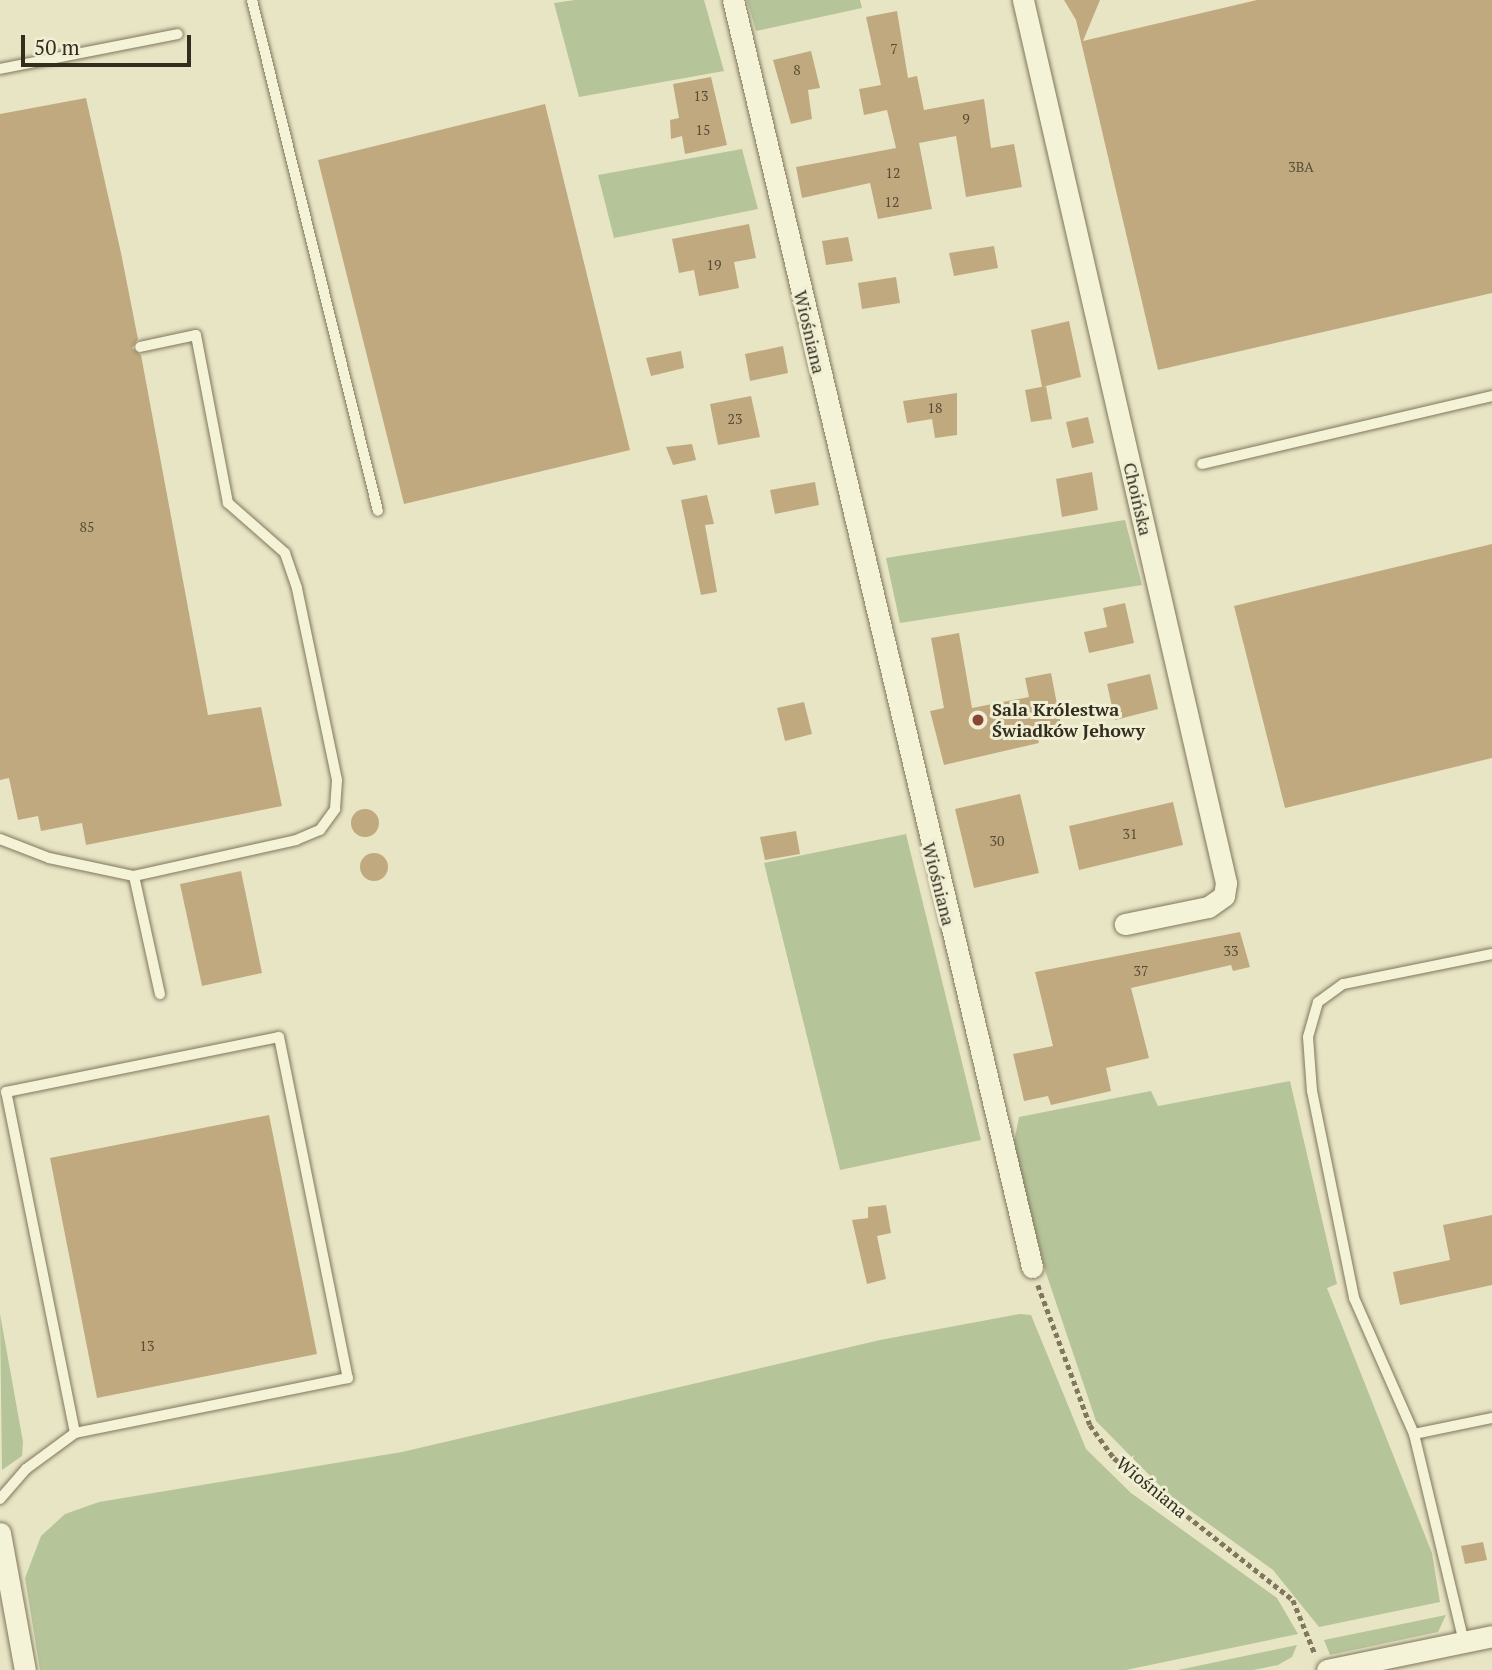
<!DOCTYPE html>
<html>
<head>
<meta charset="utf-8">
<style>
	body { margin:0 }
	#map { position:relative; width:1492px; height:1670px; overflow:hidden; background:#e8e5c5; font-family:"PT Serif",serif }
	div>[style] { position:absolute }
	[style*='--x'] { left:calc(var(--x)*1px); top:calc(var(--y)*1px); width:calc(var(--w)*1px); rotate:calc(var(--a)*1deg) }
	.green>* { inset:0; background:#b6c49a }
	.building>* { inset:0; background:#c1a97f }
	.round { border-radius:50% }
	.path>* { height:4.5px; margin-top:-2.25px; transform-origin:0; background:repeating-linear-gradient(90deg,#80785d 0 5px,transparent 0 8.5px) }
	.roads { filter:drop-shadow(0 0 2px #80785d) drop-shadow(0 0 2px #80785d) }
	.lane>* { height:10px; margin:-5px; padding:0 5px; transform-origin:5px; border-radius:5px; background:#f4f2d7 }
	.street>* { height:21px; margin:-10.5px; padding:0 10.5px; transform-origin:10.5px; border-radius:10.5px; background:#f4f2d7 }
	.dots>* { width:19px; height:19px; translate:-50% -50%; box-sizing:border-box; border:4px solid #f0eed3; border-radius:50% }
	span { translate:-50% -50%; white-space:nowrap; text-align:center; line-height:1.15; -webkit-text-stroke:6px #f0eed3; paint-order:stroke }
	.number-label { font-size:14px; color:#564c37 }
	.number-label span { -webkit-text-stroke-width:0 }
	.street-label { font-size:18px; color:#322d1f }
	.poi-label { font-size:18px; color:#322d1f; font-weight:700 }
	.left { translate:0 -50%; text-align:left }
	.scale { position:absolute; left:21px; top:35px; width:170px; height:32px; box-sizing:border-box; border:4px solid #322d1f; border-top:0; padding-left:9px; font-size:21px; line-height:24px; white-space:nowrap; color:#322d1f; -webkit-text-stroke:5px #f0eed3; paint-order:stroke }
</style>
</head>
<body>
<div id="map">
	<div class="green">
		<i style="clip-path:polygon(575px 0,704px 0,724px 71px,579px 97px,554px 3px)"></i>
		<i style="clip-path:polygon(747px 0,860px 0,862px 8px,756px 31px)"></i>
		<i style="clip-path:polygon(742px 149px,758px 209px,614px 238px,598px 175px)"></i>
		<i style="clip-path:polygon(1125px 520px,1142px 585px,900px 623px,886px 558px)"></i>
		<i style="clip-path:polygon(906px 834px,981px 1140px,840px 1170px,764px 863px)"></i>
		<i style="clip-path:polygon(1290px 1081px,1337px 1284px,1327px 1288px,1432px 1553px,1440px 1602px,1319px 1627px,1273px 1570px,1170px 1496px,1096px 1421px,1046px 1273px,1013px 1147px,1019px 1117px,1151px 1091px,1158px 1106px)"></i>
		<i style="clip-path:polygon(0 1314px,23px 1442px,22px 1456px,2px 1470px)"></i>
		<i style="clip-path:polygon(1020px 1314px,1031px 1315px,1086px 1449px,1131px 1493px,1277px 1598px,1298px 1634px,1126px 1670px,40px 1670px,25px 1578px,41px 1536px,65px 1514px,99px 1502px,402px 1452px,880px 1340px)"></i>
		<i style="clip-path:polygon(1446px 1615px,1438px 1632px,1330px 1655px,1324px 1640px)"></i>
		<i style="clip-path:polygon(1297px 1645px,1292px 1657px,1278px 1665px,1253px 1670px,1178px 1670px)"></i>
	</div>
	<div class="building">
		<i style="clip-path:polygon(1064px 0,1100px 0,1083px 41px,1257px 0,1492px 0,1492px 293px,1158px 370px,1076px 20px)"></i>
		<i style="clip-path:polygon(897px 11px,908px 78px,917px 76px,924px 110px,984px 99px,991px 148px,1014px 144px,1022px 187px,966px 197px,956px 136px,919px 143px,932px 209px,878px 219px,870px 183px,802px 198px,796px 167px,896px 148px,887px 110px,864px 115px,859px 89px,881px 85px,866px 17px)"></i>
		<i style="clip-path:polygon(811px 51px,820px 88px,808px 90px,812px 119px,791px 124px,773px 60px)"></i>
		<i style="clip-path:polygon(711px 77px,727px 145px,685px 154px,682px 136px,671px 139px,670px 120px,679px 118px,673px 84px)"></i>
		<i style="clip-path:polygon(86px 98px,121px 253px,138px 339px,132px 348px,141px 355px,208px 715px,261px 707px,282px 806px,86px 845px,82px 823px,41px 831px,38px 816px,18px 820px,9px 778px,0 780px,0 114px)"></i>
		<i style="clip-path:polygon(545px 104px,630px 450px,404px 504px,318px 160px)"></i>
		<i style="clip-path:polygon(749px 224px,756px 258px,734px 262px,739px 288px,699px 296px,694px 270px,679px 273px,672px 239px)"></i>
		<i style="clip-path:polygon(848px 237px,853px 261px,826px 265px,822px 241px)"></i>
		<i style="clip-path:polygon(994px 246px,998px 268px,954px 276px,949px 253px)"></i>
		<i style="clip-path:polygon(896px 277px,900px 303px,862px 309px,858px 283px)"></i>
		<i style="clip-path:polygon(1069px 321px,1081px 377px,1042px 387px,1031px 330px)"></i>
		<i style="clip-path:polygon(783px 346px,788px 373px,750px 381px,745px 354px)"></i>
		<i style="clip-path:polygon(681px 351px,684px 368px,651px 376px,646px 358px)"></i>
		<i style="clip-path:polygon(1046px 386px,1052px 419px,1031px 422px,1025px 390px)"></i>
		<i style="clip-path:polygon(957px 393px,957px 435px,935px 438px,932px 419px,907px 423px,903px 401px)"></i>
		<i style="clip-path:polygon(751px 396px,760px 437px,718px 445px,710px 404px)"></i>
		<i style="clip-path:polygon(1088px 417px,1094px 443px,1072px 448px,1066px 422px)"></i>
		<i style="clip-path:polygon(692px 444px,696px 460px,673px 465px,666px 447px)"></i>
		<i style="clip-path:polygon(1092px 472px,1098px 510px,1062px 517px,1056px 479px)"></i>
		<i style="clip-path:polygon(815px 482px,819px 505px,775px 514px,770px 490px)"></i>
		<i style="clip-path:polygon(707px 495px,714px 524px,705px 525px,717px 592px,701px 595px,681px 500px)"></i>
		<i style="clip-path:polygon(1492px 544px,1492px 758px,1285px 808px,1234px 606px)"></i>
		<i style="clip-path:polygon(1125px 603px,1134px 643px,1089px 653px,1084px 632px,1107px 627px,1103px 608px)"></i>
		<i style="clip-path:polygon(959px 633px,972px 708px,1029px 697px,1025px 678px,1051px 673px,1061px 725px,1036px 730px,1039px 743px,944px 765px,930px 711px,944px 708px,931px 638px)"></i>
		<i style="clip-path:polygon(1150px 674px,1158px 709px,1115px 720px,1107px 684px)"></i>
		<i style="clip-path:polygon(804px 702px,812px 734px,785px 741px,777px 708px)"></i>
		<i style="clip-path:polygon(1020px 794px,1039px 873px,974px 888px,955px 809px)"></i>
		<i style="clip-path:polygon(1173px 802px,1183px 845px,1079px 870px,1069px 826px)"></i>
		<i class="round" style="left:351px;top:809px;width:28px;height:28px"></i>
		<i style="clip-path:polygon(796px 831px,800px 854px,765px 860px,760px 837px)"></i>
		<i class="round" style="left:360px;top:853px;width:28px;height:28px"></i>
		<i style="clip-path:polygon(241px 871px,262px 973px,202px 986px,180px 884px)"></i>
		<i style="clip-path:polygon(1240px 932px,1250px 967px,1233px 971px,1231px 965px,1131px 988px,1149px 1058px,1106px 1068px,1111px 1091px,1051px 1105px,1048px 1096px,1024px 1101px,1013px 1054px,1053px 1046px,1035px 972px)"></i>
		<i style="clip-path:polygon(269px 1115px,317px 1354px,97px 1398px,50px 1158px)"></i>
		<i style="clip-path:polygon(886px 1205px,891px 1233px,877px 1236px,886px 1279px,867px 1284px,852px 1220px,868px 1218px,868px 1207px)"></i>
		<i style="clip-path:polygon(1492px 1215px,1492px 1285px,1400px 1305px,1393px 1272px,1450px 1260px,1443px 1225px)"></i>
		<i style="clip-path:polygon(1483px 1542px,1487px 1560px,1465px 1564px,1461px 1546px)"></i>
	</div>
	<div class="path">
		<i style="--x:1038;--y:1285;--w:149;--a:69.6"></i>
		<i style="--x:1090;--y:1425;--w:41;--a:54"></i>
		<i style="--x:1114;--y:1458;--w:228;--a:38.4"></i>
		<i style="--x:1293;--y:1600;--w:58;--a:67.8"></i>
	</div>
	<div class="roads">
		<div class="lane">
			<i style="--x:252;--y:0;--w:526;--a:76.15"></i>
			<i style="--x:0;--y:69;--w:181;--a:-11.1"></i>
			<i style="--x:1202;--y:464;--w:298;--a:-13.2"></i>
			<i style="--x:0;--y:839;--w:53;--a:21.2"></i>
			<i style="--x:49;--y:858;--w:87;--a:12"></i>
			<i style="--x:134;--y:876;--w:166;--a:-12.5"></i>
			<i style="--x:296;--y:840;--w:26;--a:-23"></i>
			<i style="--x:320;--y:830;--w:26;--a:-54"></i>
			<i style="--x:335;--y:809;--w:29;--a:-86"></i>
			<i style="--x:337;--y:780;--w:196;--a:-101.8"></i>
			<i style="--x:297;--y:588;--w:37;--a:-109"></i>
			<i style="--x:285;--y:553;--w:76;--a:-138.7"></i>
			<i style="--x:228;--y:503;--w:171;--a:-100.8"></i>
			<i style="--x:196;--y:335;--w:57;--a:167.9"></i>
			<i style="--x:134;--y:876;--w:121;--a:77.6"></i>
			<i style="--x:1492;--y:954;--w:152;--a:168.6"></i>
			<i style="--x:1343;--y:984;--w:31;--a:144"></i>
			<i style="--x:1318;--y:1002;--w:36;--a:106"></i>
			<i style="--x:1308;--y:1037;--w:54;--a:85.8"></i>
			<i style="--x:1312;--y:1091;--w:211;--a:78.5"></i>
			<i style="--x:1354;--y:1298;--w:149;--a:66.2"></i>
			<i style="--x:1414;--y:1434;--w:80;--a:-11.6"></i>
			<i style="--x:279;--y:1037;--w:348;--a:78.6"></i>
			<i style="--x:348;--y:1378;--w:278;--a:168.6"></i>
			<i style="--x:75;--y:1433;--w:348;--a:-101.4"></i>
			<i style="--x:6;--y:1092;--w:278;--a:-11.4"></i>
			<i style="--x:1414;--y:1434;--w:214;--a:76.5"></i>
			<i style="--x:0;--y:1499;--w:40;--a:-49"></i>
			<i style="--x:26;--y:1469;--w:61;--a:-36.3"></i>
		</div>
		<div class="street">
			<i style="--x:733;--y:0;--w:1302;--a:76.72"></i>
			<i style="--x:1023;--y:0;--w:906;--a:77.05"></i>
			<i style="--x:1226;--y:883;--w:13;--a:99"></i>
			<i style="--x:1224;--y:896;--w:19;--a:145"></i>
			<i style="--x:1208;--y:907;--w:85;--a:168.4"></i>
			<i style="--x:0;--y:1533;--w:139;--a:79.7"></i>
			<i style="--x:1327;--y:1670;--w:168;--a:-11.6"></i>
		</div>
	</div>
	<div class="dots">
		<i style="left:978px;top:720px;background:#884735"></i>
	</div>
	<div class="number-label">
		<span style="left:894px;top:49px">7</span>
		<span style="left:797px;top:70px">8</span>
		<span style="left:701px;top:96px">13</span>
		<span style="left:966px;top:119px">9</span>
		<span style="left:703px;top:130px">15</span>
		<span style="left:1301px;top:167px">3BA</span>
		<span style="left:893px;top:173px">12</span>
		<span style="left:892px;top:202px">12</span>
		<span style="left:714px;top:265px">19</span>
		<span style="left:935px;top:408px">18</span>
		<span style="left:735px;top:419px">23</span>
		<span style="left:87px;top:527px">85</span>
		<span style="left:1130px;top:834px">31</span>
		<span style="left:997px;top:841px">30</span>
		<span style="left:1231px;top:951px">33</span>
		<span style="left:1141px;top:971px">37</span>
		<span style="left:147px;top:1346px">13</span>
	</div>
	<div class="street-label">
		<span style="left:810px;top:332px;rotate:77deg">Wiośniana</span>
		<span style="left:1138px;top:499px;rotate:77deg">Choińska</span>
		<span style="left:939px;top:884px;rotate:76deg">Wiośniana</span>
		<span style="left:1152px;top:1487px;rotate:39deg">Wiośniana</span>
	</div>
	<div class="poi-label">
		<span class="left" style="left:992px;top:720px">Sala Królestwa<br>Świadków Jehowy</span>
	</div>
	<div class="scale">50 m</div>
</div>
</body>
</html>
